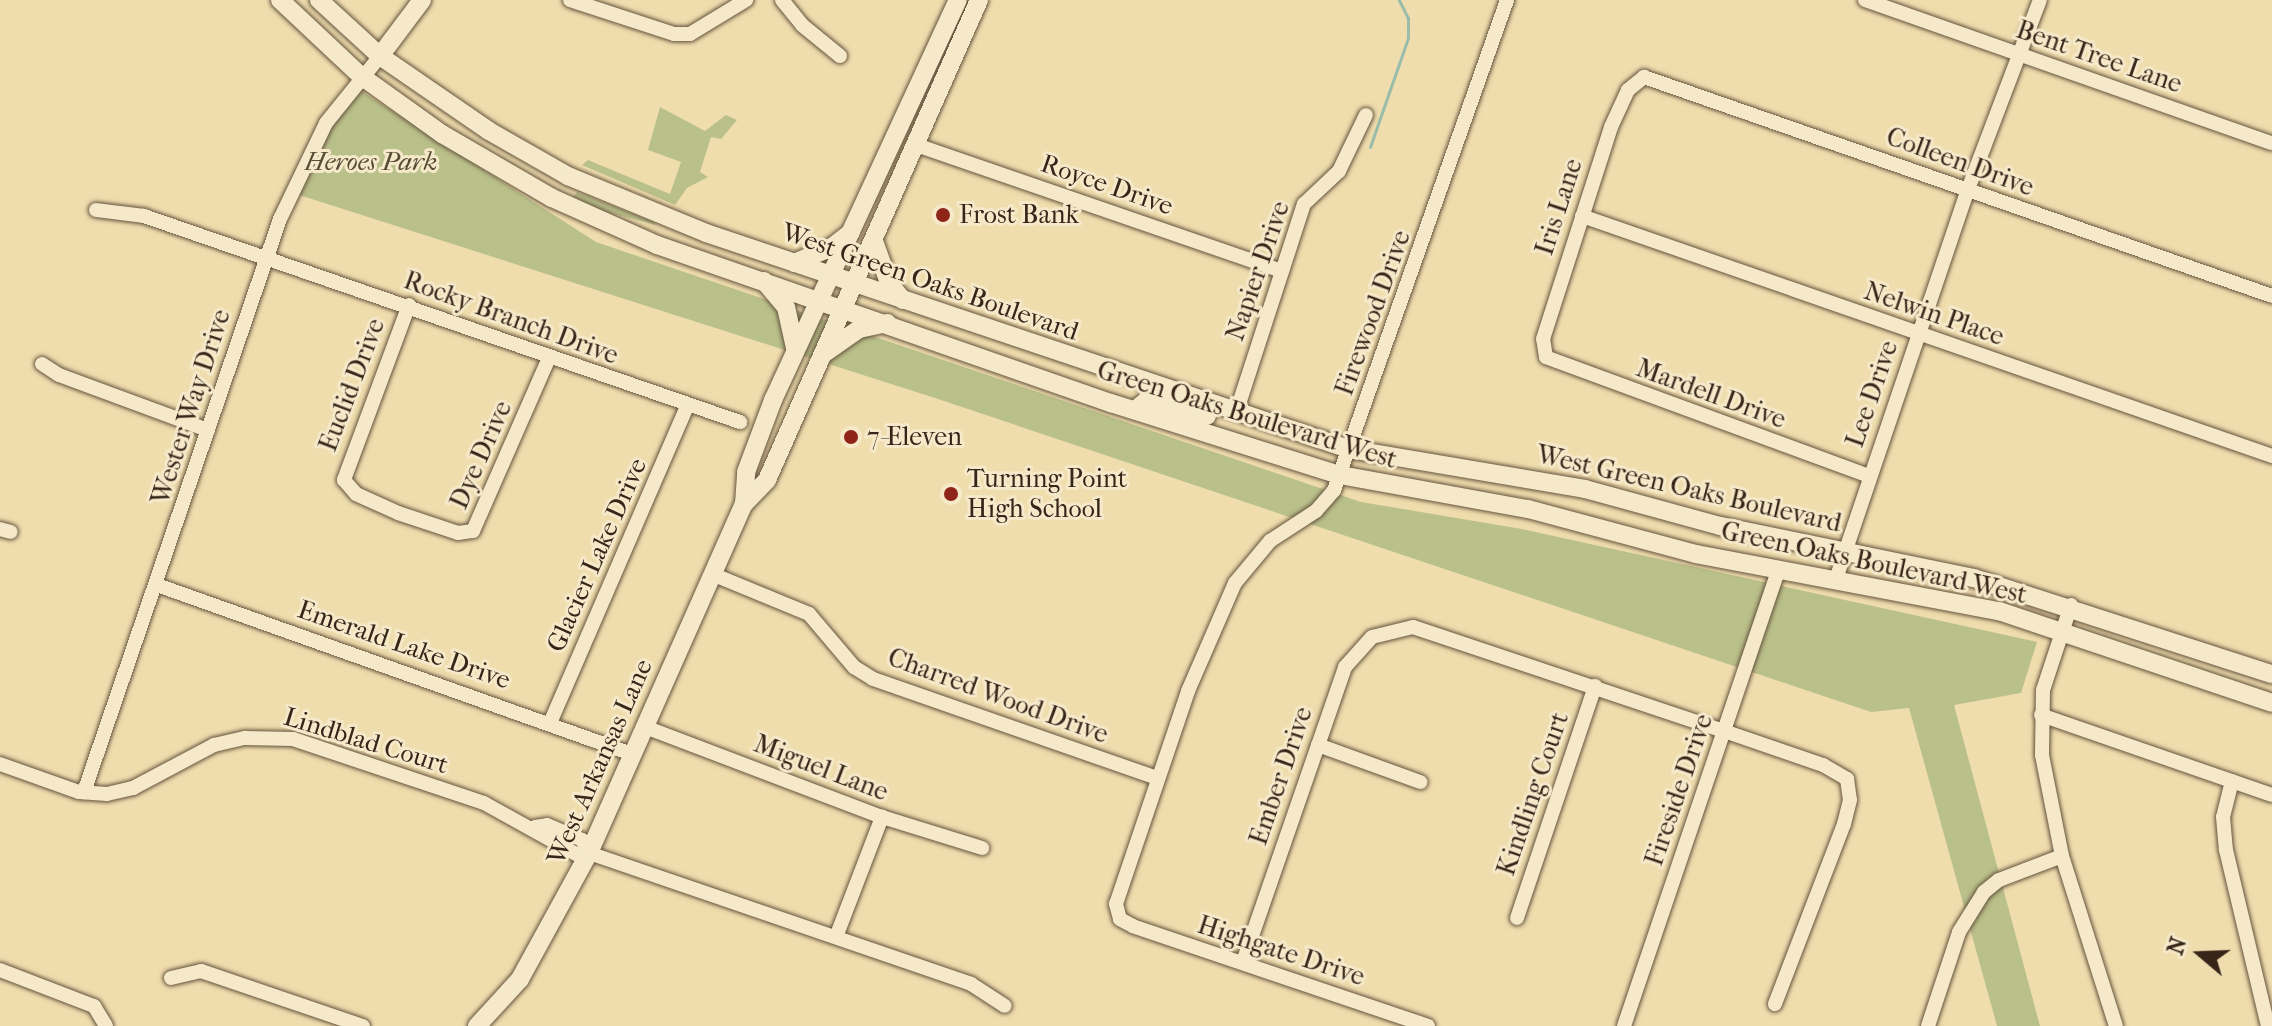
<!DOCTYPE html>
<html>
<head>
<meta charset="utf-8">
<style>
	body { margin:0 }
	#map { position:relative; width:2272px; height:1026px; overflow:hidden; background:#f0ddae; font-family:"IM FELL French Canon",serif }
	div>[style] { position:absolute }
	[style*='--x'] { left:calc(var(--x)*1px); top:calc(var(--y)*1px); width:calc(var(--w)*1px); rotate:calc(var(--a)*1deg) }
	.green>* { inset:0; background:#bac08a }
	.stream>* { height:3px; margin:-1.5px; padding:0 1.5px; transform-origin:1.5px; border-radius:1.5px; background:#9abcaa }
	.roads { filter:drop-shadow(0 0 2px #65533e) drop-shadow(0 0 2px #65533e) }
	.street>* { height:14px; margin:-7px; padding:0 7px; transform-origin:7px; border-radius:7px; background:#f5e9ca }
	.secondary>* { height:18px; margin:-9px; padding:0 9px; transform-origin:9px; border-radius:9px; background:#f5e9ca }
	.dots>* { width:22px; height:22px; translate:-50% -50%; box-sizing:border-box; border:4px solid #f5e9ca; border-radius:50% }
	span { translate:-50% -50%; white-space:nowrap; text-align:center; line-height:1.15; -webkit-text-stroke:6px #f5e9ca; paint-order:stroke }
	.street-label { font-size:26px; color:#372519 }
	.park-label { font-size:26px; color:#584c35; font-style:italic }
	.poi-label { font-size:26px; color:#372519 }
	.left { translate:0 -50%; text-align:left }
	.north { position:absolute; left:2160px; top:914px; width:80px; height:80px; -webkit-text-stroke:6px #f5e9ca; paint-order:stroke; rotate:289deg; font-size:22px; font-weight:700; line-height:32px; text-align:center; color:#372519 }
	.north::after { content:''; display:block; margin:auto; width:28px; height:36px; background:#372519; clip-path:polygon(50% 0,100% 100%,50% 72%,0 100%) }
</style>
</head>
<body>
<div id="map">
	<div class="green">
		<i style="clip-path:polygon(361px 91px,596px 242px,1361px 502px,1522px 529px,2037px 642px,2021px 693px,1954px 705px,2040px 1026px,1997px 1026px,1909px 708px,1871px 712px,932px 397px,296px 194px,331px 125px)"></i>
		<i style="clip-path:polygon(660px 107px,705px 131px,726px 115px,737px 120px,721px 139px,711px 137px,700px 172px,708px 177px,687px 188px,675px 205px,582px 165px,588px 160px,670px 194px,681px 162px,648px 150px)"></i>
		<i style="clip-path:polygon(577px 192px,654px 222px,656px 225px,599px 210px,573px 197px)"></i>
	</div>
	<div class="stream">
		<i style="--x:1370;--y:147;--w:115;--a:-70.8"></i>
		<i style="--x:1408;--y:38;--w:20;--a:-90"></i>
		<i style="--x:1408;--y:18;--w:20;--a:-117"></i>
	</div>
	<div class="roads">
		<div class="street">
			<i style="--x:570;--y:0;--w:109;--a:18.1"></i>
			<i style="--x:674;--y:34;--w:16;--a:0"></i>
			<i style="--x:690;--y:34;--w:66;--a:-31.3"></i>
			<i style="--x:782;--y:0;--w:32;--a:51"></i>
			<i style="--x:802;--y:25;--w:49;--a:39.2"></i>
			<i style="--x:1865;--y:0;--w:431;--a:19.4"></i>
			<i style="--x:916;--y:145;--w:387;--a:19"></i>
			<i style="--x:96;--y:210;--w:48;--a:7.1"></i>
			<i style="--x:144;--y:216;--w:631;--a:19.07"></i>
			<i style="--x:1582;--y:216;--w:731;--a:19.18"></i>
			<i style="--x:409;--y:305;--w:187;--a:110.4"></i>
			<i style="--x:344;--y:480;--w:18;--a:49"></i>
			<i style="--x:356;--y:494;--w:46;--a:24.3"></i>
			<i style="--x:398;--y:513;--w:63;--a:18.4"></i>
			<i style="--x:458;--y:533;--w:15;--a:-8"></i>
			<i style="--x:473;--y:531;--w:189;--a:-66.3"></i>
			<i style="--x:42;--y:364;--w:20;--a:33"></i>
			<i style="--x:59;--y:375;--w:159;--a:20.3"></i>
			<i style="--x:1236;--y:413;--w:220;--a:-72"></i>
			<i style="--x:1304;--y:204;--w:48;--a:-43.3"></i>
			<i style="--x:1339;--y:171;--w:62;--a:-64.3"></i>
			<i style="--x:1869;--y:476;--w:344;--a:-159.8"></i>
			<i style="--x:1546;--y:357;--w:18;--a:-99"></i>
			<i style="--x:1543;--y:339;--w:223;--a:-72.2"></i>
			<i style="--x:1611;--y:127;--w:41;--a:-65.3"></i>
			<i style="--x:1628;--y:90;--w:21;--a:-39"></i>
			<i style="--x:1644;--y:77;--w:665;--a:19.22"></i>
			<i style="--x:0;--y:529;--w:11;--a:15"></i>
			<i style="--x:712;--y:574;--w:105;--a:22.4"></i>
			<i style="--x:809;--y:614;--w:70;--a:49.7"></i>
			<i style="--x:854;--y:667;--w:22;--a:32"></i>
			<i style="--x:873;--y:679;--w:301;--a:19.2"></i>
			<i style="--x:1836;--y:579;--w:409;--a:-71.3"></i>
			<i style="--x:1967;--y:192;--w:205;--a:-69.2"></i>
			<i style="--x:157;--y:585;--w:504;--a:19.59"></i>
			<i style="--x:2071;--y:605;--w:89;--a:108.2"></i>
			<i style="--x:2043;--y:690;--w:65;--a:90.9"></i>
			<i style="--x:2042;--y:755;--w:103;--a:78.8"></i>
			<i style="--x:2062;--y:856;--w:178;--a:72.4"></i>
			<i style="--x:2041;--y:715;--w:244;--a:19.1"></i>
			<i style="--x:550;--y:723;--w:344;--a:-66.6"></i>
			<i style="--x:645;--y:727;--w:254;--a:20.8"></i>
			<i style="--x:882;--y:817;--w:105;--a:17.2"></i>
			<i style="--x:1318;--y:745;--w:109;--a:19.9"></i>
			<i style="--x:0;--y:764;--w:84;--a:19.5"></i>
			<i style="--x:79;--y:792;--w:28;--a:4"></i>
			<i style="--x:107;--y:794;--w:27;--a:-13"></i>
			<i style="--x:133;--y:788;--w:92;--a:-28"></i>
			<i style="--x:214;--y:745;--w:32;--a:-13"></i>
			<i style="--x:245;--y:738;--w:48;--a:1.2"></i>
			<i style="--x:293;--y:739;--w:201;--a:18.5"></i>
			<i style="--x:484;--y:803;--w:105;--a:29"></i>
			<i style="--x:576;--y:854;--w:13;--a:-4"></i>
			<i style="--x:589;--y:853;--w:404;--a:18.9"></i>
			<i style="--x:971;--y:984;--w:40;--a:32.9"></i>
			<i style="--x:2232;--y:781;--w:37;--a:104"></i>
			<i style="--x:2223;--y:817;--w:33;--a:85"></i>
			<i style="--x:2226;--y:850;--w:181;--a:76.6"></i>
			<i style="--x:84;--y:792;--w:606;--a:-71.12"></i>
			<i style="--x:280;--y:219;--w:106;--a:-64.4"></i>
			<i style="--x:326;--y:123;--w:86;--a:-51.1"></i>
			<i style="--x:535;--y:827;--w:12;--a:-9"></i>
			<i style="--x:547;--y:825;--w:38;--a:23"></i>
			<i style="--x:582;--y:840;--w:15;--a:62"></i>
			<i style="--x:1517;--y:918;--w:245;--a:-71.4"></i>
			<i style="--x:836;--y:937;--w:129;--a:-69"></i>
			<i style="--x:1243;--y:962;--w:312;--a:-70.9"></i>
			<i style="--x:1345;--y:667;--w:40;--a:-48"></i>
			<i style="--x:1372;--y:637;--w:42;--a:-13.7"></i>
			<i style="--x:1413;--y:627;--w:328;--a:18.5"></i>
			<i style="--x:1724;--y:731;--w:105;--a:19"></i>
			<i style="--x:1823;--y:765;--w:28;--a:30"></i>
			<i style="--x:1847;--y:779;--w:21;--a:82"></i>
			<i style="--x:1850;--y:800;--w:25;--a:104"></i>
			<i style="--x:1844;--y:824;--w:193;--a:111"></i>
			<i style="--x:0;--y:970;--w:101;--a:21"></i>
			<i style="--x:94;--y:1006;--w:23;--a:59"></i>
			<i style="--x:171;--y:978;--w:31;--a:-13"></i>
			<i style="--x:201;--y:971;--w:171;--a:18.8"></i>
			<i style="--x:1428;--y:1026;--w:311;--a:-161.3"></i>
			<i style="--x:1133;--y:926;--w:15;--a:-152"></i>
			<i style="--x:1120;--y:919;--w:16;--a:-105"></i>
			<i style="--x:1116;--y:904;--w:225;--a:-71.3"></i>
			<i style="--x:1188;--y:691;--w:118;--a:-66.5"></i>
			<i style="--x:1235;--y:583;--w:55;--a:-50.2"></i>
			<i style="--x:1270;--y:541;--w:55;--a:-33.1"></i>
			<i style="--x:1316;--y:511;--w:28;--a:-49"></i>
			<i style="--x:1334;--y:490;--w:520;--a:-70.55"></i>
			<i style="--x:1624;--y:1026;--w:481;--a:-71.3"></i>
			<i style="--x:1928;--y:1026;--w:99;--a:-71.7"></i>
			<i style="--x:1959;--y:932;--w:47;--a:-58"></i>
			<i style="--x:1984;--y:892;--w:19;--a:-39"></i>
			<i style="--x:1999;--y:880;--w:67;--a:-20.9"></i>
		</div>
		<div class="secondary">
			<i style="--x:280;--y:0;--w:111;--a:43.2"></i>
			<i style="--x:361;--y:76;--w:100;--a:35.6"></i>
			<i style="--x:442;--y:134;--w:127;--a:30.2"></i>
			<i style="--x:552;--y:198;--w:115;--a:24.1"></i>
			<i style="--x:657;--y:245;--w:481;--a:19.2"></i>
			<i style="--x:1111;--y:403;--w:240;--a:17.5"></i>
			<i style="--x:1340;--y:475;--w:191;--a:10.3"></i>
			<i style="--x:1528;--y:509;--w:174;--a:15"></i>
			<i style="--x:1696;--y:554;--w:308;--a:10.7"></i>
			<i style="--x:1999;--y:611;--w:288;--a:18.6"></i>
			<i style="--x:319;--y:0;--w:83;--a:42.6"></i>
			<i style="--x:380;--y:56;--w:132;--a:34.5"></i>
			<i style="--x:489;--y:131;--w:91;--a:29.7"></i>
			<i style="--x:568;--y:176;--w:149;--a:22.4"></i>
			<i style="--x:706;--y:233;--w:678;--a:18.57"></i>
			<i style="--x:1349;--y:449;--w:239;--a:9.6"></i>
			<i style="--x:1585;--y:489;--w:140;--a:15.3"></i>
			<i style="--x:1720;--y:526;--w:259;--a:11.6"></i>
			<i style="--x:1974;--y:578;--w:313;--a:17.9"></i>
			<i style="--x:380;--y:56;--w:70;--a:-53.1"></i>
			<i style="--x:874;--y:241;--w:45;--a:70.3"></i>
			<i style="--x:889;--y:283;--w:22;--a:51"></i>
			<i style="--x:794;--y:263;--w:41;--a:-22.8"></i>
			<i style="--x:832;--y:247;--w:24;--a:-38"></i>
			<i style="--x:764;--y:281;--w:34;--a:50"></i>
			<i style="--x:786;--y:307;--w:42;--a:77.6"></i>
			<i style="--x:826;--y:352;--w:40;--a:-34.9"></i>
			<i style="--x:859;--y:329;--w:29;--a:-12"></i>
			<i style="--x:1135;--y:410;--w:14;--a:-39"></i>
			<i style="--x:1146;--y:401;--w:10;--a:0"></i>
			<i style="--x:1156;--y:401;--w:53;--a:16.4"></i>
			<i style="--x:744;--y:504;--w:32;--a:-86"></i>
			<i style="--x:746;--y:472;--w:77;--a:-69.4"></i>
			<i style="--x:773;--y:400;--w:441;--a:-65.2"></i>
			<i style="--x:477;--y:1026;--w:64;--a:-47.5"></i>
			<i style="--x:520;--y:979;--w:144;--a:-61.3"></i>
			<i style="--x:589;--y:853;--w:382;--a:-66.1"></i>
			<i style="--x:744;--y:504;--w:33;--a:-46"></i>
			<i style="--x:767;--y:480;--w:525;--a:-66.17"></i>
		</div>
	</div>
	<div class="dots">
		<i style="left:943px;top:215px;background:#8f2418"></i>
		<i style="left:851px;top:437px;background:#8f2418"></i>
		<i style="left:951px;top:494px;background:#8f2418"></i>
	</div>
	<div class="street-label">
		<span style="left:2099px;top:57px;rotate:19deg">Bent Tree Lane</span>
		<span style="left:1960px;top:162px;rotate:20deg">Colleen Drive</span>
		<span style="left:1107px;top:185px;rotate:19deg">Royce Drive</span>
		<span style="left:1559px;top:207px;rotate:-72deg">Iris Lane</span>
		<span style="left:1258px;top:271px;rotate:-71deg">Napier Drive</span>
		<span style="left:930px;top:282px;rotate:19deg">West Green Oaks Boulevard</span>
		<span style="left:1373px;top:313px;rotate:-70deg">Firewood Drive</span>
		<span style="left:1934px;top:314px;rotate:19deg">Nelwin Place</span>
		<span style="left:511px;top:318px;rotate:20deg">Rocky Branch Drive</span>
		<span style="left:352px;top:385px;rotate:-69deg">Euclid Drive</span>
		<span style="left:1711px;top:394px;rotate:20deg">Mardell Drive</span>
		<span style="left:1872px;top:394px;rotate:-71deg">Lee Drive</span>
		<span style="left:191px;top:407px;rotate:-72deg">Wester Way Drive</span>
		<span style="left:1247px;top:415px;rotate:17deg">Green Oaks Boulevard West</span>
		<span style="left:481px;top:455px;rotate:-66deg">Dye Drive</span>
		<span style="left:1689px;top:489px;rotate:13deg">West Green Oaks Boulevard</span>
		<span style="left:597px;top:555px;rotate:-66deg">Glacier Lake Drive</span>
		<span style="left:1874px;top:563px;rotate:12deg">Green Oaks Boulevard West</span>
		<span style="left:404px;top:645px;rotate:19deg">Emerald Lake Drive</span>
		<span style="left:998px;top:696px;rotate:20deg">Charred Wood Drive</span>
		<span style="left:366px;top:741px;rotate:17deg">Lindblad Court</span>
		<span style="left:600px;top:762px;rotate:-66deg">West Arkansas Lane</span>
		<span style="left:821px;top:768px;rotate:21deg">Miguel Lane</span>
		<span style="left:1281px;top:776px;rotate:-71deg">Ember Drive</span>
		<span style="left:1679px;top:790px;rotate:-71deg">Fireside Drive</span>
		<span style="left:1533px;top:794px;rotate:-71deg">Kindling Court</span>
		<span style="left:1281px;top:951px;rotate:18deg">Highgate Drive</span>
	</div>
	<div class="park-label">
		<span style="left:371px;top:162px">Heroes Park</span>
	</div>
	<div class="poi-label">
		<span class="left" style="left:959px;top:215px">Frost Bank</span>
		<span class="left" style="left:867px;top:437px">7-Eleven</span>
		<span class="left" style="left:967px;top:494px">Turning Point<br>High School</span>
	</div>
	<div class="north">N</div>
</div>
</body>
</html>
